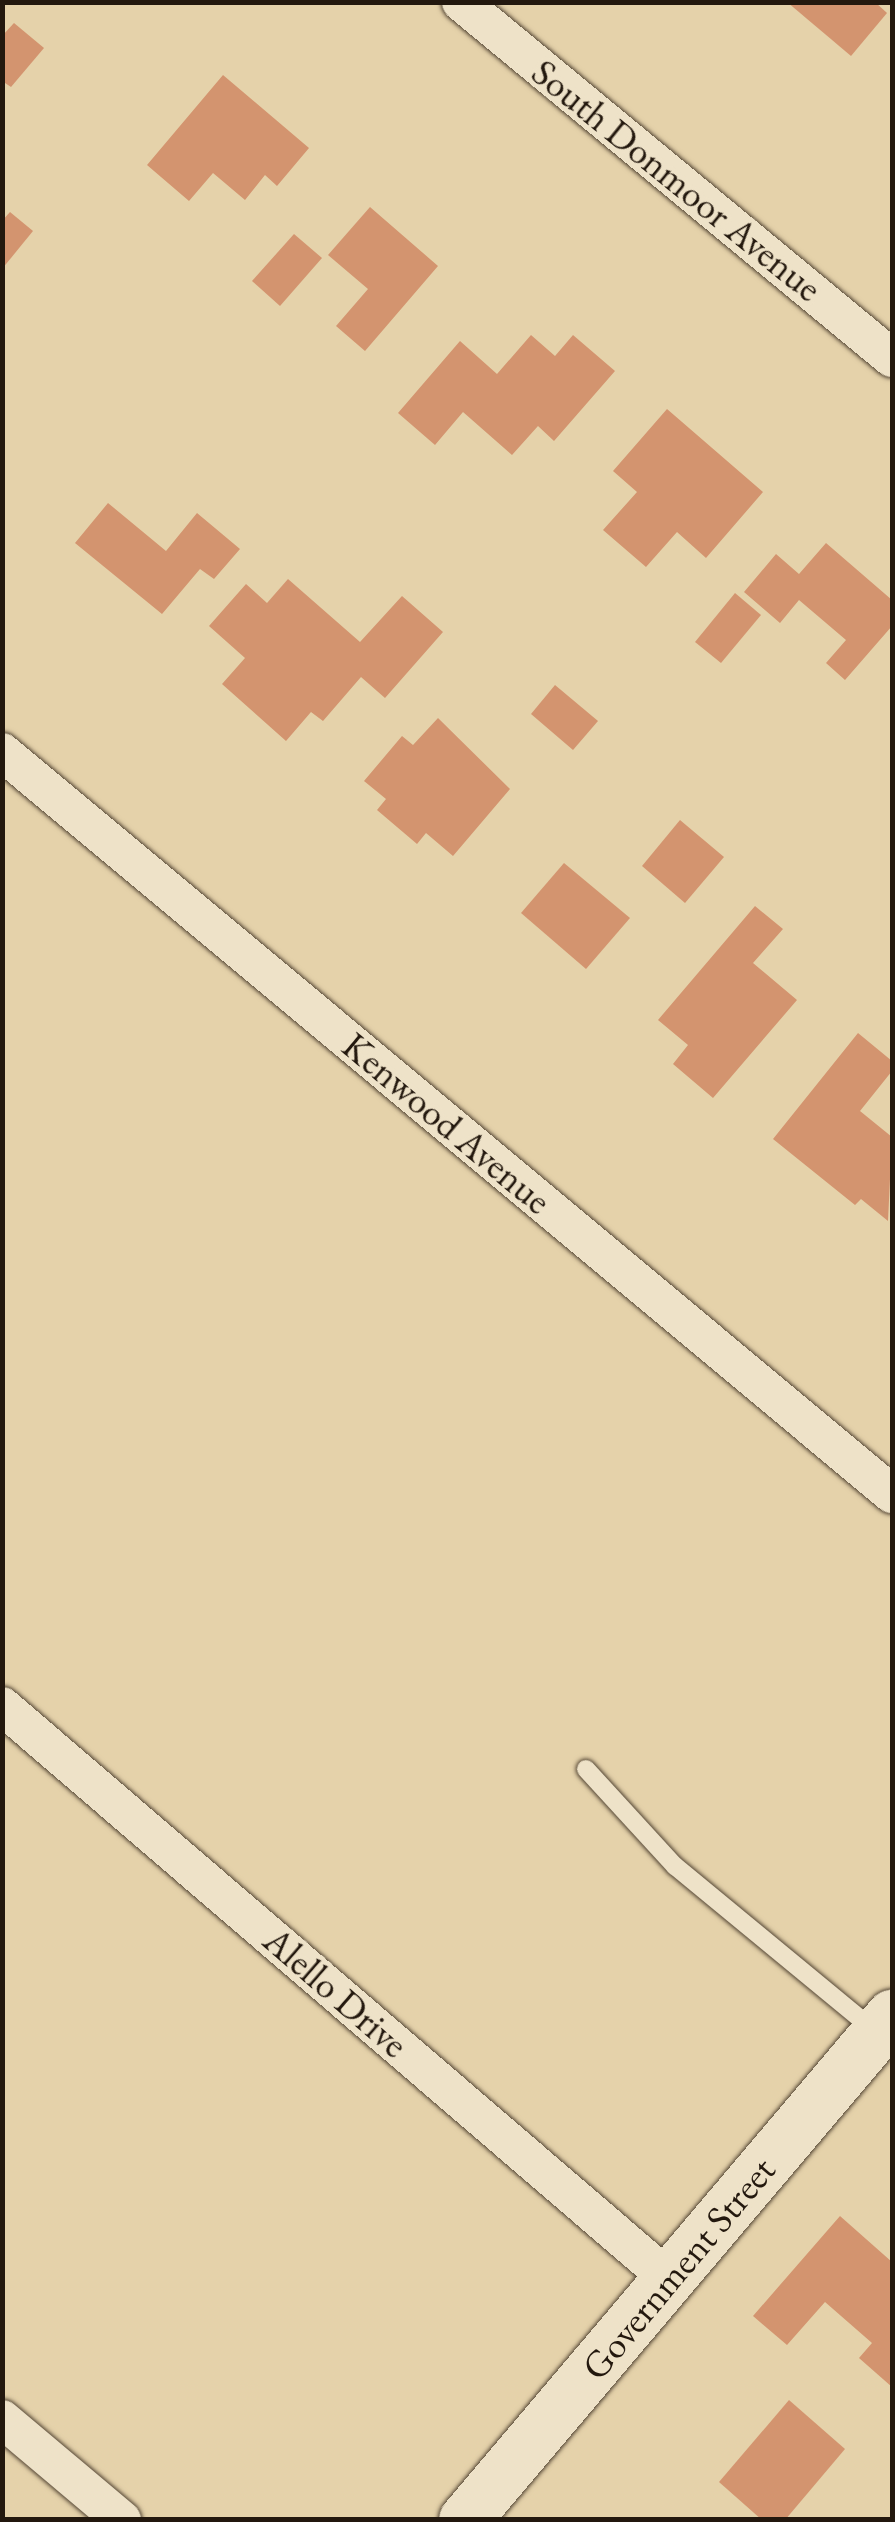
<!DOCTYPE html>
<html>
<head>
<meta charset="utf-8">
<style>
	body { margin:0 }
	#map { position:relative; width:895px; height:2522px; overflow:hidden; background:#e5d2aa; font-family:"EB Garamond",serif }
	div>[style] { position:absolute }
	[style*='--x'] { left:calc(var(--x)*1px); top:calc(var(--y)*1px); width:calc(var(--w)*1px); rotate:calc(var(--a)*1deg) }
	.building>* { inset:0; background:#d3946f }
	.roads { filter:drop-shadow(0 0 2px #544635) drop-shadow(0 0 2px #544635) }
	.service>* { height:18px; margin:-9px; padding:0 9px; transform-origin:9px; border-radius:9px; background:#eee2c8 }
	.minor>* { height:38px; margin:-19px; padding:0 19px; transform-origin:19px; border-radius:19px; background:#eee2c8 }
	.secondary>* { height:52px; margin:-26px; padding:0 26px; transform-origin:26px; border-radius:26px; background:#eee2c8 }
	span { translate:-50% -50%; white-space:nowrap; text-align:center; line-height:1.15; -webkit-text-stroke:9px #eee2c8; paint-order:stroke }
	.street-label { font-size:38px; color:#23180e }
	.frame { position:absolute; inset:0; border:5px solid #23180e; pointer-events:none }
</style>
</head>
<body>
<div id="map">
	<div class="building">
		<i style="clip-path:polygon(787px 2px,875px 2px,887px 13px,851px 56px)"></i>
		<i style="clip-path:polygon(14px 23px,44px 48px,11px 87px,2px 81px,2px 36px)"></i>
		<i style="clip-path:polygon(223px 75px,309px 148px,277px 186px,265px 175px,245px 200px,213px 173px,189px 201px,147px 165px)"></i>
		<i style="clip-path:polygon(370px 207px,438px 266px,365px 351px,336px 326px,368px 289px,328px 255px)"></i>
		<i style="clip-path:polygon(10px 212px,33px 231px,2px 269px,2px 221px)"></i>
		<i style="clip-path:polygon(294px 234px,322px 258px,280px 306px,252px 281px)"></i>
		<i style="clip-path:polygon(531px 335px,555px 356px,573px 335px,615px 371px,554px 441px,538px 426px,512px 455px,463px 412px,435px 445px,398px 413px,460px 341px,497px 374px)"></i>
		<i style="clip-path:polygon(667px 409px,763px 492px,706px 558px,677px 532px,646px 567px,603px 530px,637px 492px,613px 471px)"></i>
		<i style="clip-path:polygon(108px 503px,166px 551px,197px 513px,240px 549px,214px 579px,200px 569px,162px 614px,75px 543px)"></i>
		<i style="clip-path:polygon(826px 543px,892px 600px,892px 626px,845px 680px,826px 663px,846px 640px,799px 600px,780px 623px,744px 592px,776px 554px,799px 574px)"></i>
		<i style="clip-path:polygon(288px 579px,360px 642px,402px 596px,443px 632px,385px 698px,361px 677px,323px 721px,311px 712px,286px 741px,222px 684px,245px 658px,209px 626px,246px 584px,267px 603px)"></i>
		<i style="clip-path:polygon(735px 593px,761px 615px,721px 663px,695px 642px)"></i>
		<i style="clip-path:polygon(555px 685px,598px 721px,573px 750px,531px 714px)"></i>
		<i style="clip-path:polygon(438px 718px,510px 789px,453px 856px,426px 833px,417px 844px,377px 810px,386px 799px,364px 781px,402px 736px,413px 745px)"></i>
		<i style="clip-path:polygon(680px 820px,724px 857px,685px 903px,642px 866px)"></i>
		<i style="clip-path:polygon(564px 863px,630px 918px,586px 969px,521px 913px)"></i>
		<i style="clip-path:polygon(755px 906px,783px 929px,753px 963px,797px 1000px,713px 1098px,673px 1064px,688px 1045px,658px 1020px)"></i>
		<i style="clip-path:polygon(858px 1033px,892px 1061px,892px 1071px,860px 1111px,892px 1137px,888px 1221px,861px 1199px,855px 1205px,773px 1139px)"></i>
		<i style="clip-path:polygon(840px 2216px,892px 2262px,892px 2387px,859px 2358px,872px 2343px,825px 2302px,787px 2345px,753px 2316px)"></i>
		<i style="clip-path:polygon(789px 2400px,845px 2449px,785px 2520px,762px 2520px,719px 2482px)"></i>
	</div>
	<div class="roads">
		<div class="service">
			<i style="--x:586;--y:1769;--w:132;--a:47.5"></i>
			<i style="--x:675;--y:1866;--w:258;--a:39.5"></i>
		</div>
		<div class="minor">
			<i style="--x:461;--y:2;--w:559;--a:39.56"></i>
			<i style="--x:2;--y:752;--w:1159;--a:39.82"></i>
			<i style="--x:2;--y:1706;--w:878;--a:40.66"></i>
			<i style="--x:2;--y:2419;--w:157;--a:40.1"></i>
		</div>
		<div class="secondary">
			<i style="--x:465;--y:2520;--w:661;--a:-49.73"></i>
		</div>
	</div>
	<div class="street-label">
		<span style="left:677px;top:180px;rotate:39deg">South Donmoor Avenue</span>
		<span style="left:447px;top:1123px;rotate:40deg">Kenwood Avenue</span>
		<span style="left:336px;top:1992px;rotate:41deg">Alello Drive</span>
		<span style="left:678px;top:2268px;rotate:-50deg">Government Street</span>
	</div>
	<div class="frame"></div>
</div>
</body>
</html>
